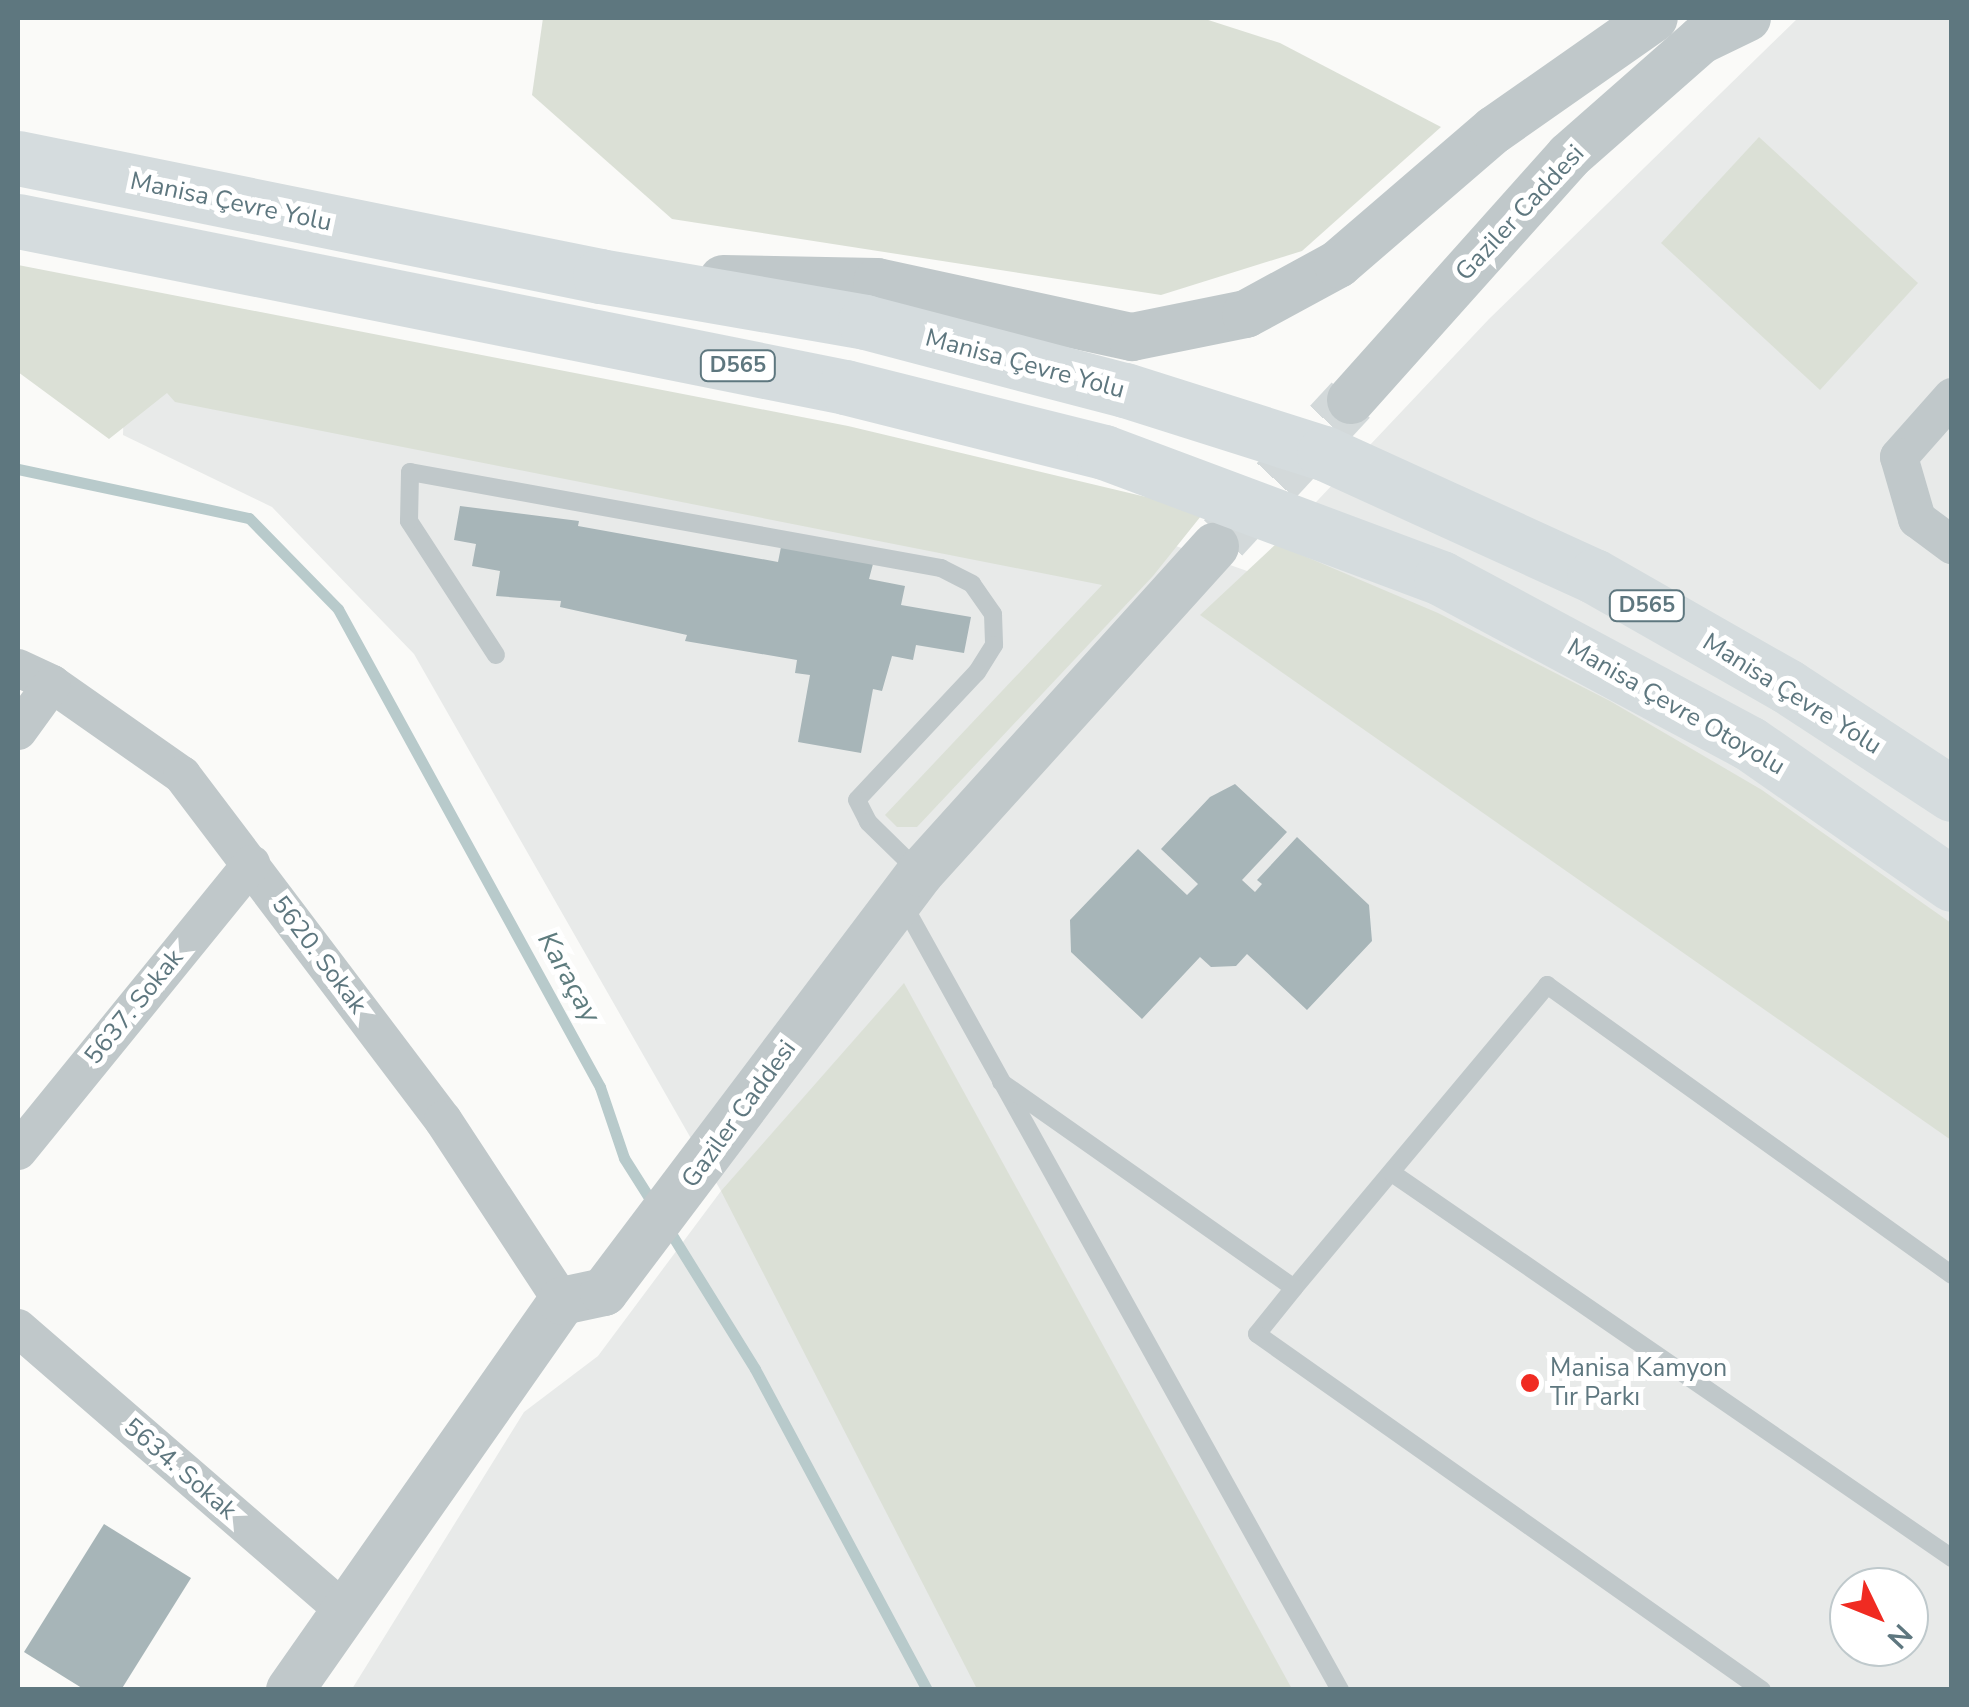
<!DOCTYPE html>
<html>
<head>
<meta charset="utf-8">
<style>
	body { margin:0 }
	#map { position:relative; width:1969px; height:1707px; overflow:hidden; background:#fafaf8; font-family:"Nunito Sans",sans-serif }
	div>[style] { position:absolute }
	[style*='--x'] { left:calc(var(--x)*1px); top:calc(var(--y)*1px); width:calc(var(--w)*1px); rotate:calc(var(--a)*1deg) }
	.built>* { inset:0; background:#e8eae9 }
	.green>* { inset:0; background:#dbe0d6 }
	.stream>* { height:11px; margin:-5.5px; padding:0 5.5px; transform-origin:5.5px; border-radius:5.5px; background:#b8cacb }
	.building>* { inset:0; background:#a7b5b8 }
	.secondary-tunnel>* { height:52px; margin-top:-26px; transform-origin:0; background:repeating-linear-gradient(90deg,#d3d9da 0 52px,transparent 0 78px) }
	.service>* { height:18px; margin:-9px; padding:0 9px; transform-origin:9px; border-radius:9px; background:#c0c8ca }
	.minor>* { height:38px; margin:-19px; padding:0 19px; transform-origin:19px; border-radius:19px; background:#c0c8ca }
	.tertiary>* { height:48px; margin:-24px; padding:0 24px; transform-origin:24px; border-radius:24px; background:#c0c8ca }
	.trunk>* { height:55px; margin:-27.5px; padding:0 27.5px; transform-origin:27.5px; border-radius:27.5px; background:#d5dcde }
	.dots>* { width:28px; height:28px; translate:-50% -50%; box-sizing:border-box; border:5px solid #fff; border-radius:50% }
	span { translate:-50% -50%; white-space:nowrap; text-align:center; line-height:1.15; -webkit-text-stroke:10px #fff; paint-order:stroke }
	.shield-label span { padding:2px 8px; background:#fff; border:2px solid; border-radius:8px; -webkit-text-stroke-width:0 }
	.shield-label { font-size:22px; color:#5e777f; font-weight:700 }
	.street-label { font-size:25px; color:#5e777f }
	.poi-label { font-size:25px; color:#5e777f }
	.left { translate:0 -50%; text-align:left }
	.water-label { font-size:28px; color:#5e7c7e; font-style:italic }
	.frame { position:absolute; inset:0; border:20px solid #5e777f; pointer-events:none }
	.north { position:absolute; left:1829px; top:1567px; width:100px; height:100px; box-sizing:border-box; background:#fff; border:2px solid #bfc9cc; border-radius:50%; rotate:133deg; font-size:28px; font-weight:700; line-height:40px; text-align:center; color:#5e777f }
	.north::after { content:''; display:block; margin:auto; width:35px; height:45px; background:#f02b22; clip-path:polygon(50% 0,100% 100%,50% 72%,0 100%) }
</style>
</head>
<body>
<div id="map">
	<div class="built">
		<i style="clip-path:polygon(evenodd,1798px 18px,1951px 18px,1951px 1689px,352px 1689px,524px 1412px,598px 1356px,721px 1191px,414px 654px,272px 507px,123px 435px,125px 358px,1059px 505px,1250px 572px,1489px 319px,1798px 18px,1849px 1587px,1909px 1587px,1909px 1647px,1849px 1647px,1849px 1587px)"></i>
	</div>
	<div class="green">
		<i style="clip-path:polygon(543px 18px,1202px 18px,1280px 43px,1441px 127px,1302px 251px,1161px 295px,672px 219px,532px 95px)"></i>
		<i style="clip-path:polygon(1759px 137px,1918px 283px,1820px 390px,1661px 243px)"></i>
		<i style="clip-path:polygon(18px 265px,848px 426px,1205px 511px,1153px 576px,917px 827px,897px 827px,885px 815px,1102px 585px,175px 402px,167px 393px,109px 439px,18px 372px)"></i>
		<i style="clip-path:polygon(1276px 544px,1438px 613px,1610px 701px,1762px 790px,1951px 923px,1951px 1140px,1200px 615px)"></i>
		<i style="clip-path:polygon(904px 983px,1292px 1689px,977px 1689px,721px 1191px)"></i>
	</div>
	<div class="stream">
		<i style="--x:18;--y:469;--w:236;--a:12"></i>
		<i style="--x:249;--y:518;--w:127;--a:45.6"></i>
		<i style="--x:338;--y:609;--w:545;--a:61.27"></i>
		<i style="--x:600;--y:1087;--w:75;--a:71.3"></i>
		<i style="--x:624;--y:1158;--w:58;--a:57.7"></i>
		<i style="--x:667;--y:1227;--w:167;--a:58.2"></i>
		<i style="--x:755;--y:1369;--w:364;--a:61.8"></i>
	</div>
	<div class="building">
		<i style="clip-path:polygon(460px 506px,579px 521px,578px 526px,778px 562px,781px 547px,873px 564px,869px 579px,905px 586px,901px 605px,971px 617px,964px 653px,916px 645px,913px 660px,892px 656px,882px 691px,873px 689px,861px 753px,798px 742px,810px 675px,795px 673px,797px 660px,685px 641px,687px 635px,560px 607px,561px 601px,496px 596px,500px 571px,472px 566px,476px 544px,454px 540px)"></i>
		<i style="clip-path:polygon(1235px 784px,1287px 832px,1242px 880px,1255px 892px,1262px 884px,1257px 880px,1297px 837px,1369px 905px,1372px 941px,1307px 1010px,1247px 954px,1236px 966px,1211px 967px,1200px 957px,1142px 1019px,1071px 952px,1070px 920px,1138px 849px,1187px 895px,1198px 884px,1161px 849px,1210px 797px)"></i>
		<i style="clip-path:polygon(104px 1524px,191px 1578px,121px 1690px,85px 1690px,24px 1652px)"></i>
	</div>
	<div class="secondary-tunnel">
		<i style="--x:1223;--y:538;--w:188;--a:-47.2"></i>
	</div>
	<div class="service">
		<i style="--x:496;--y:655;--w:160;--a:-123"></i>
		<i style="--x:409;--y:521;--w:49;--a:-88.8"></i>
		<i style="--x:410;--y:472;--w:540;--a:10.25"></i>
		<i style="--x:941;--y:568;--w:35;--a:27"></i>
		<i style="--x:972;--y:584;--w:37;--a:55"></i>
		<i style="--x:993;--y:614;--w:31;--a:88"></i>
		<i style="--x:994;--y:645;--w:32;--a:122"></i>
		<i style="--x:977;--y:672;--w:175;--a:133.2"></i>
		<i style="--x:857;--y:800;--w:25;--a:63"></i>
		<i style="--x:868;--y:822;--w:71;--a:44.4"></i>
		<i style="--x:902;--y:902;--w:902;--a:60.93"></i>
		<i style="--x:1001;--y:1082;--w:358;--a:35.1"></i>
		<i style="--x:1294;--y:1288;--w:395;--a:-50.1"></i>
		<i style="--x:1547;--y:985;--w:498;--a:35.6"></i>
		<i style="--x:1392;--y:1173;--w:680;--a:34.51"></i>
		<i style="--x:1294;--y:1288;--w:59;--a:128.8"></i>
		<i style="--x:1257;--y:1334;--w:618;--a:35.18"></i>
	</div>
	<div class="minor">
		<i style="--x:1952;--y:397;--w:80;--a:131.5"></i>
		<i style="--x:1899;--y:457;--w:65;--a:73.8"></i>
		<i style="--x:1917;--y:519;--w:44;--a:36.6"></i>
		<i style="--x:18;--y:668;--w:38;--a:25"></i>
		<i style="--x:52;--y:684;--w:159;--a:35"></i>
		<i style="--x:182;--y:775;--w:433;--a:52.9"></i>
		<i style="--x:443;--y:1120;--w:217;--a:56.7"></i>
		<i style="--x:18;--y:731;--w:58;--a:-54.1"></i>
		<i style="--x:18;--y:1151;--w:370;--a:-50.9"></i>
		<i style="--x:18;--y:1328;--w:429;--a:40.9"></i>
	</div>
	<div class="tertiary">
		<i style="--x:723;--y:279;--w:154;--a:1.1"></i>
		<i style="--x:877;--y:282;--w:261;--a:12.2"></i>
		<i style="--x:1132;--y:337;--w:116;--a:-11.4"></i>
		<i style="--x:1246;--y:314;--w:105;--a:-28.5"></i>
		<i style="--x:1338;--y:264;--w:206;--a:-40.7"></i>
		<i style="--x:1494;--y:130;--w:195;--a:-35"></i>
		<i style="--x:1351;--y:400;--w:327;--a:-48.2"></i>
		<i style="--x:1569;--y:156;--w:176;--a:-41.3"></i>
		<i style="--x:1701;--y:40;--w:51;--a:-25.6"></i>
		<i style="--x:290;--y:1690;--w:475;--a:-55"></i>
		<i style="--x:562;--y:1301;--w:43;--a:-12.1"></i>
		<i style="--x:604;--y:1292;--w:525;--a:-52.98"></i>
		<i style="--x:920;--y:873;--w:440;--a:-47.9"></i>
	</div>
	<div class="trunk">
		<i style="--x:18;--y:158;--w:594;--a:11.46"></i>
		<i style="--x:600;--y:276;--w:269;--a:9.8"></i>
		<i style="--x:865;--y:322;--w:269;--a:14.7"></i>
		<i style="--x:1125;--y:390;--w:209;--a:17.6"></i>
		<i style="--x:1324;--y:453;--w:297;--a:24.5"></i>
		<i style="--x:1594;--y:576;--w:222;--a:29.7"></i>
		<i style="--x:1787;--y:686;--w:197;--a:33.2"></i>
		<i style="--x:18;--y:221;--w:843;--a:11.35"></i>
		<i style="--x:845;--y:387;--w:267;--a:14.1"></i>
		<i style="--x:1104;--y:452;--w:360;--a:20.5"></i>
		<i style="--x:1441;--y:578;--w:349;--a:28.2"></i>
		<i style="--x:1749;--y:743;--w:247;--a:34.8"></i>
	</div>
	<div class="dots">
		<i style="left:1530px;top:1383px;background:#f02b22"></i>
	</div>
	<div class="shield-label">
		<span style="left:738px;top:366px">D565</span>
		<span style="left:1647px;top:606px">D565</span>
	</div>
	<div class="street-label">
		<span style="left:231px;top:202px;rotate:12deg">Manisa Çevre Yolu</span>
		<span style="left:1520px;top:213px;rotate:-47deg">Gaziler Caddesi</span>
		<span style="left:1025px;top:364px;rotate:15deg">Manisa Çevre Yolu</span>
		<span style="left:1792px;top:694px;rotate:32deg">Manisa Çevre Yolu</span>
		<span style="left:1676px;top:707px;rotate:30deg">Manisa Çevre Otoyolu</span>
		<span style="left:319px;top:955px;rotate:53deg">5620. Sokak</span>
		<span style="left:134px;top:1007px;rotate:-51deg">5637. Sokak</span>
		<span style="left:739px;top:1114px;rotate:-54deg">Gaziler Caddesi</span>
		<span style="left:180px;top:1469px;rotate:41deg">5634. Sokak</span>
	</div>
	<div class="poi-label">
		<span class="left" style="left:1550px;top:1383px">Manisa Kamyon<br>Tır Parkı</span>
	</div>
	<div class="water-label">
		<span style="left:569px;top:977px;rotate:61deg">Karaçay</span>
	</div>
	<div class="frame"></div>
	<div class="north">N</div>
</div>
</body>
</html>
